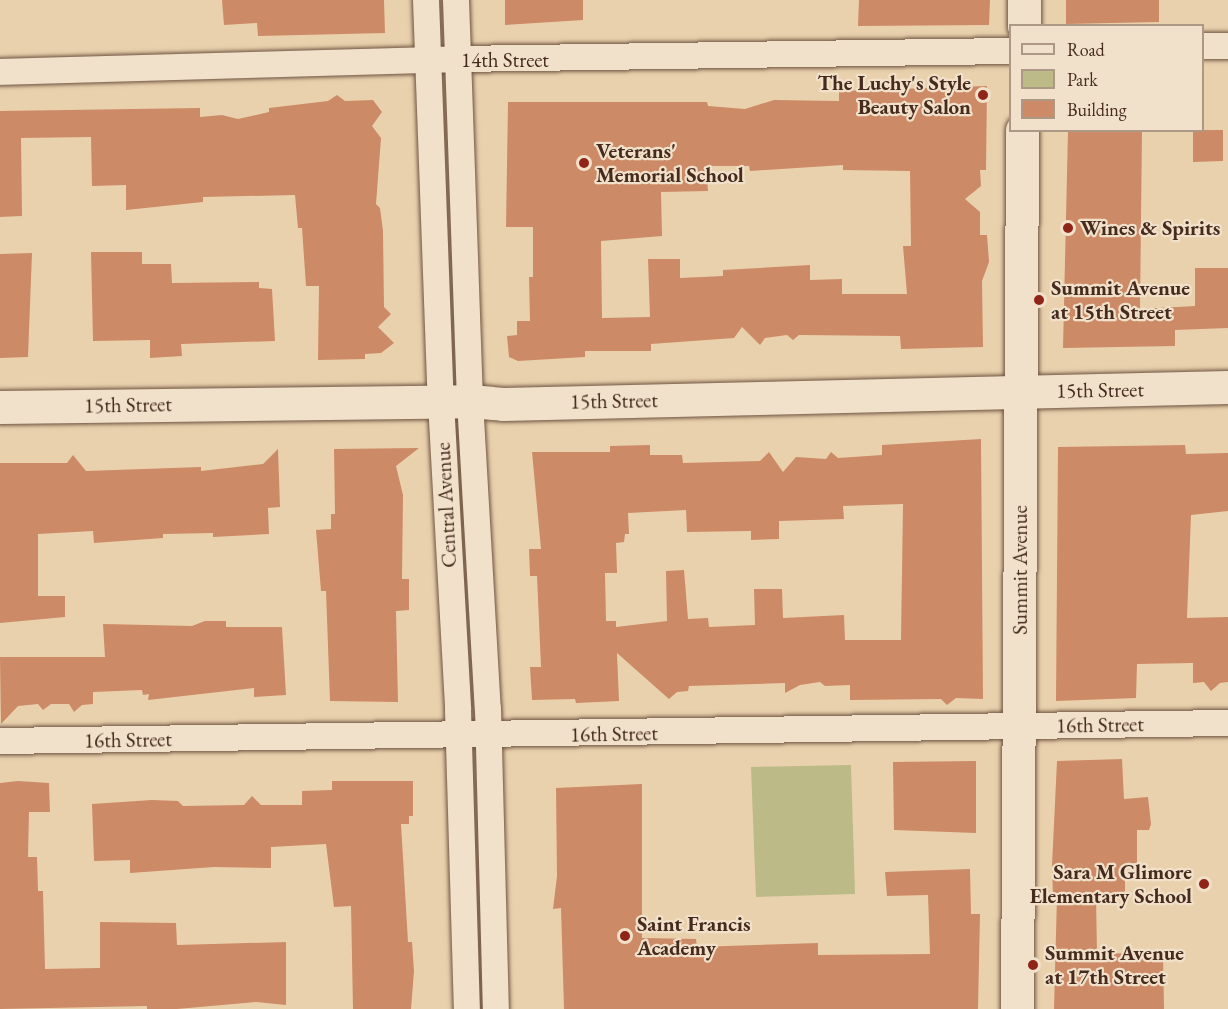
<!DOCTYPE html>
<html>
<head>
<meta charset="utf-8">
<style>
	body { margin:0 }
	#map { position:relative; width:1228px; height:1009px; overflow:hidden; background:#ead1ad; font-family:"EB Garamond",serif }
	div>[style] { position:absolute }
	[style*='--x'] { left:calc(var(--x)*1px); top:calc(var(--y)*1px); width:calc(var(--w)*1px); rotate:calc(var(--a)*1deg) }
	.green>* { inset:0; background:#bcba86 }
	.building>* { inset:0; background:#cd8a66 }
	.roads { filter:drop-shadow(0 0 2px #6e5441) drop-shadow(0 0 2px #6e5441) }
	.street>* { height:26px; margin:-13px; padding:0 13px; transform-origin:13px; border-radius:13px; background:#f1e1ca }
	.secondary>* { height:33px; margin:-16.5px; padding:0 16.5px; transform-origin:16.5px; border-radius:16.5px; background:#f1e1ca }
	.dots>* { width:16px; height:16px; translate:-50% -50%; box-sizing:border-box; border:3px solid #f1e1ca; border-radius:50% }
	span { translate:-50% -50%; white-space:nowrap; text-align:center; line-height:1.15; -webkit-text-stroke:4.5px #f1e1ca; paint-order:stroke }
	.street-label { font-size:21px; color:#452a1d }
	.poi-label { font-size:21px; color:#452a1d; font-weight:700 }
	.right { translate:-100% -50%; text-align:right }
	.left { translate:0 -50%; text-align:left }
	.legend { position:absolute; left:1009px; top:24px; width:195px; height:108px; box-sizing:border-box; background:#f1e1ca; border:2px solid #ac9885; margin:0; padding:8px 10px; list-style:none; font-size:18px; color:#452a1d }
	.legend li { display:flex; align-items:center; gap:12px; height:30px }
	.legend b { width:30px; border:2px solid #ac9885 }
</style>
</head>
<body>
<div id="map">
	<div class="green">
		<i style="clip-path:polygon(851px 765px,855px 894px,756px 897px,751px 767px)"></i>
	</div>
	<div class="building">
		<i style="clip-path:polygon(222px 0,384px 0,385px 33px,258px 36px,257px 23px,224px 25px)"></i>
		<i style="clip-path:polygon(505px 0,583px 0,583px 20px,505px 25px)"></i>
		<i style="clip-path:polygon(859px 0,990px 0,989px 25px,858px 26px)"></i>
		<i style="clip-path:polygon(1066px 0,1159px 0,1159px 22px,1066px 24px)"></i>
		<i style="clip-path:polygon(evenodd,987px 86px,986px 170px,980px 170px,981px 186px,965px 199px,980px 212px,980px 235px,987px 235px,989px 262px,982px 281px,983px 347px,901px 349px,900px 336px,799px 335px,793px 340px,787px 335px,765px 338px,760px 345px,742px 327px,734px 338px,651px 344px,651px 351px,585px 351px,585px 357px,518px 361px,509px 357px,507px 336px,517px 335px,517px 321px,530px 321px,529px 277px,533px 277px,533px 227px,506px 227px,508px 102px,707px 102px,708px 106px,745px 109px,774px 100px,839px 101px,839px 91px,987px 86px,843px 165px,843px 170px,910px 171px,911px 246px,903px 246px,907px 294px,842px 294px,842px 279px,810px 280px,810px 265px,723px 270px,723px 276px,680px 278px,680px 259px,648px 259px,650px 317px,602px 318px,601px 241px,662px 236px,661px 192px,708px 191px,706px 166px,749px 166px,750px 171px,843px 165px)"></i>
		<i style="clip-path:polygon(337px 95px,345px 101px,373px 100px,382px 112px,372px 126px,381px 138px,376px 204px,380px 208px,383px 231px,384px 307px,391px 314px,378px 327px,394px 343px,381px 353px,365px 354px,365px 359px,318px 360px,319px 286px,306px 286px,302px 228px,298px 228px,295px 195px,203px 197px,203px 202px,126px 210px,126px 185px,92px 186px,91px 137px,21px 138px,22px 216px,0 217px,0 111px,200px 108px,200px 117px,222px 115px,238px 119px,269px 112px,269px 108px,328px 101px)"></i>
		<i style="clip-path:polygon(1068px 130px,1142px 130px,1140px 309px,1195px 306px,1195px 268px,1228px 268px,1228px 328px,1175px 330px,1175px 346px,1063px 348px)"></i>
		<i style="clip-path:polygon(1193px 130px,1223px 130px,1223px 161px,1193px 162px)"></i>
		<i style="clip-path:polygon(91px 252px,142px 252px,142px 264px,171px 264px,172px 283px,259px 282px,259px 288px,272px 289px,275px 341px,181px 344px,182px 356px,150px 358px,150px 340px,93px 341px)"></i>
		<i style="clip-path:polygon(32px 253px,28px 357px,0 358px,0 254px)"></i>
		<i style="clip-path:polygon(evenodd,981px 439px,983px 699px,956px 698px,947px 705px,941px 699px,850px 700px,850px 685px,825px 686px,820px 682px,800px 685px,785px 693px,785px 683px,689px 686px,688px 691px,677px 692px,669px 699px,617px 653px,619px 701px,576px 703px,575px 699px,532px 700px,530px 667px,541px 667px,537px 576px,530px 576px,529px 549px,541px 549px,532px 452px,610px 452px,610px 446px,650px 445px,650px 455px,682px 455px,683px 463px,760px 461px,769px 452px,783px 472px,796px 457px,826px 459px,831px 452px,838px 458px,882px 455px,882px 445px,981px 439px,903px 504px,901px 640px,845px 640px,844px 615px,783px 618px,782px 589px,754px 589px,755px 625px,709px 627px,708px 618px,688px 619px,684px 570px,666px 571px,667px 621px,616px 627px,616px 621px,606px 621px,605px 573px,617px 573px,616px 543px,624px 542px,625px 534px,629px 534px,628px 513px,686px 510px,687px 532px,751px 531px,751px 540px,779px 539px,779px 521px,844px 519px,843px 506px,903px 504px)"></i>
		<i style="clip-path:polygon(1185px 445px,1186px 454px,1228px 453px,1228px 511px,1191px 515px,1187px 618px,1228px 617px,1228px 682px,1220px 683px,1211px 691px,1204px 682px,1193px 683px,1193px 663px,1137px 664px,1136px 698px,1056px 701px,1058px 447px)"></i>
		<i style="clip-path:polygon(419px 448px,396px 466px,403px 495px,402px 579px,409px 579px,409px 610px,396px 611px,398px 702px,330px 701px,326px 591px,321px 591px,316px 530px,331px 529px,331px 514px,335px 514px,334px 449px)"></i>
		<i style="clip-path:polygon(278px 449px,280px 507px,268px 508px,269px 534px,213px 537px,213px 533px,163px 534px,163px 538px,94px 543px,93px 531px,38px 534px,38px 596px,65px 596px,65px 617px,0 623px,0 463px,67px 463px,73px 455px,86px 471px,201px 467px,201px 471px,263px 464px)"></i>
		<i style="clip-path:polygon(205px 621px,226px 621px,226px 627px,282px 627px,286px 695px,254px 697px,254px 688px,148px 700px,149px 694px,143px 695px,142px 690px,93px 692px,93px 704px,82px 705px,74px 712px,69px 704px,51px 704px,43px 710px,38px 704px,18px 706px,1px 724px,0 657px,105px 657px,103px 624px,192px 626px)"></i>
		<i style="clip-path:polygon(1122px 759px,1124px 799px,1148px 797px,1151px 824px,1149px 830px,1137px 830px,1137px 863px,1125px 864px,1125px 896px,1096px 896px,1097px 954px,1163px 952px,1164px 1009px,1054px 1009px,1057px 896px,1053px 896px,1052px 865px,1057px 761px)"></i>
		<i style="clip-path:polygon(976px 761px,976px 833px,894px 830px,893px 762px)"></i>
		<i style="clip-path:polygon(18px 781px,49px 783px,50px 812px,29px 812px,28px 857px,37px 857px,38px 891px,43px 891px,45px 969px,100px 968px,100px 922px,176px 923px,177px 945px,286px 942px,286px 1005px,256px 1002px,177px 1009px,147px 1009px,147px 1006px,0 1009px,0 783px)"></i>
		<i style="clip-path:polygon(332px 781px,413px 781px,413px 816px,409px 816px,409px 824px,401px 824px,408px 942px,412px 942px,414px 971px,411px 1009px,353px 1009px,351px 906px,334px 907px,326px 844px,271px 847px,271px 868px,214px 867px,130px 873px,130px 860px,94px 861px,92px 804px,152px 800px,178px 801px,183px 806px,244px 805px,252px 796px,261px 805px,302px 805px,302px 791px,332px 790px)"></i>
		<i style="clip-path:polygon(642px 784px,642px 938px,696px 939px,697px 947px,818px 943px,818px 955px,930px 954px,928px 895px,887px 896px,885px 872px,970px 869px,971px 914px,980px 914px,978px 1009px,564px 1009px,561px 908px,553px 909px,557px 876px,556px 788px)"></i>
	</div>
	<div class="roads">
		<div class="street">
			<i style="--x:426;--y:0;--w:402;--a:87.9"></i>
			<i style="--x:441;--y:402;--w:308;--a:86.8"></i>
			<i style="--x:458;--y:710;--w:299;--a:88.3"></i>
			<i style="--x:456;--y:0;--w:401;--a:88"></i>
			<i style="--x:470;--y:401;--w:309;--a:86.7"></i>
			<i style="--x:488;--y:709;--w:300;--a:88.5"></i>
			<i style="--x:1202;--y:46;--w:26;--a:0"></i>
			<i style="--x:0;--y:72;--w:457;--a:-1.6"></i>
			<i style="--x:457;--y:59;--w:553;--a:-0.83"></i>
			<i style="--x:0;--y:741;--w:1228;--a:-0.84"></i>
		</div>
		<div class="secondary">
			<i style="--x:1024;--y:26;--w:26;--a:-90"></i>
			<i style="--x:0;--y:407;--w:470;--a:-0.7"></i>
			<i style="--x:470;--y:401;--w:33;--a:5"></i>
			<i style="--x:503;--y:404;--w:725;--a:-1.34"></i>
			<i style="--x:1017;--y:1009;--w:879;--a:-89.67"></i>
		</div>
	</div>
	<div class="dots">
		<i style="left:983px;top:95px;background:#8f2418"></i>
		<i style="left:584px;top:163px;background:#8f2418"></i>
		<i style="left:1068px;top:228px;background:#8f2418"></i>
		<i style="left:1039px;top:300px;background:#8f2418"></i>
		<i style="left:1204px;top:884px;background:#8f2418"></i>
		<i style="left:625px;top:936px;background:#8f2418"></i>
		<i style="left:1033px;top:965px;background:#8f2418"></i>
	</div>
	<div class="street-label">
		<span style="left:505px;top:60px">14th Street</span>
		<span style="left:1100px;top:390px;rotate:-1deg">15th Street</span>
		<span style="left:614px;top:401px;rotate:-1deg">15th Street</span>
		<span style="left:128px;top:405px;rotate:-1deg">15th Street</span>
		<span style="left:446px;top:505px;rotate:-93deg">Central Avenue</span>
		<span style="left:1020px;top:570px;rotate:-90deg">Summit Avenue</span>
		<span style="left:1100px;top:725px;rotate:-1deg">16th Street</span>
		<span style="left:614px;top:734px;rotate:-1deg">16th Street</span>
		<span style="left:128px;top:740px;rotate:-1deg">16th Street</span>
	</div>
	<div class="poi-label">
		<span class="right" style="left:971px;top:95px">The Luchy's Style<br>Beauty Salon</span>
		<span class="left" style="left:596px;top:163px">Veterans'<br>Memorial School</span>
		<span class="left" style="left:1080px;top:228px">Wines &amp; Spirits</span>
		<span class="left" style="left:1051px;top:300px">Summit Avenue<br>at 15th Street</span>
		<span class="right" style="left:1192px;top:884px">Sara M Glimore<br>Elementary School</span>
		<span class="left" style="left:637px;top:936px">Saint Francis<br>Academy</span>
		<span class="left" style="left:1045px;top:965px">Summit Avenue<br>at 17th Street</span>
	</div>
	<ul class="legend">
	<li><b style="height:8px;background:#f1e1ca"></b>Road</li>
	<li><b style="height:16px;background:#bcba86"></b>Park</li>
	<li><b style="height:16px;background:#cd8a66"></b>Building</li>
	</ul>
</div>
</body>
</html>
